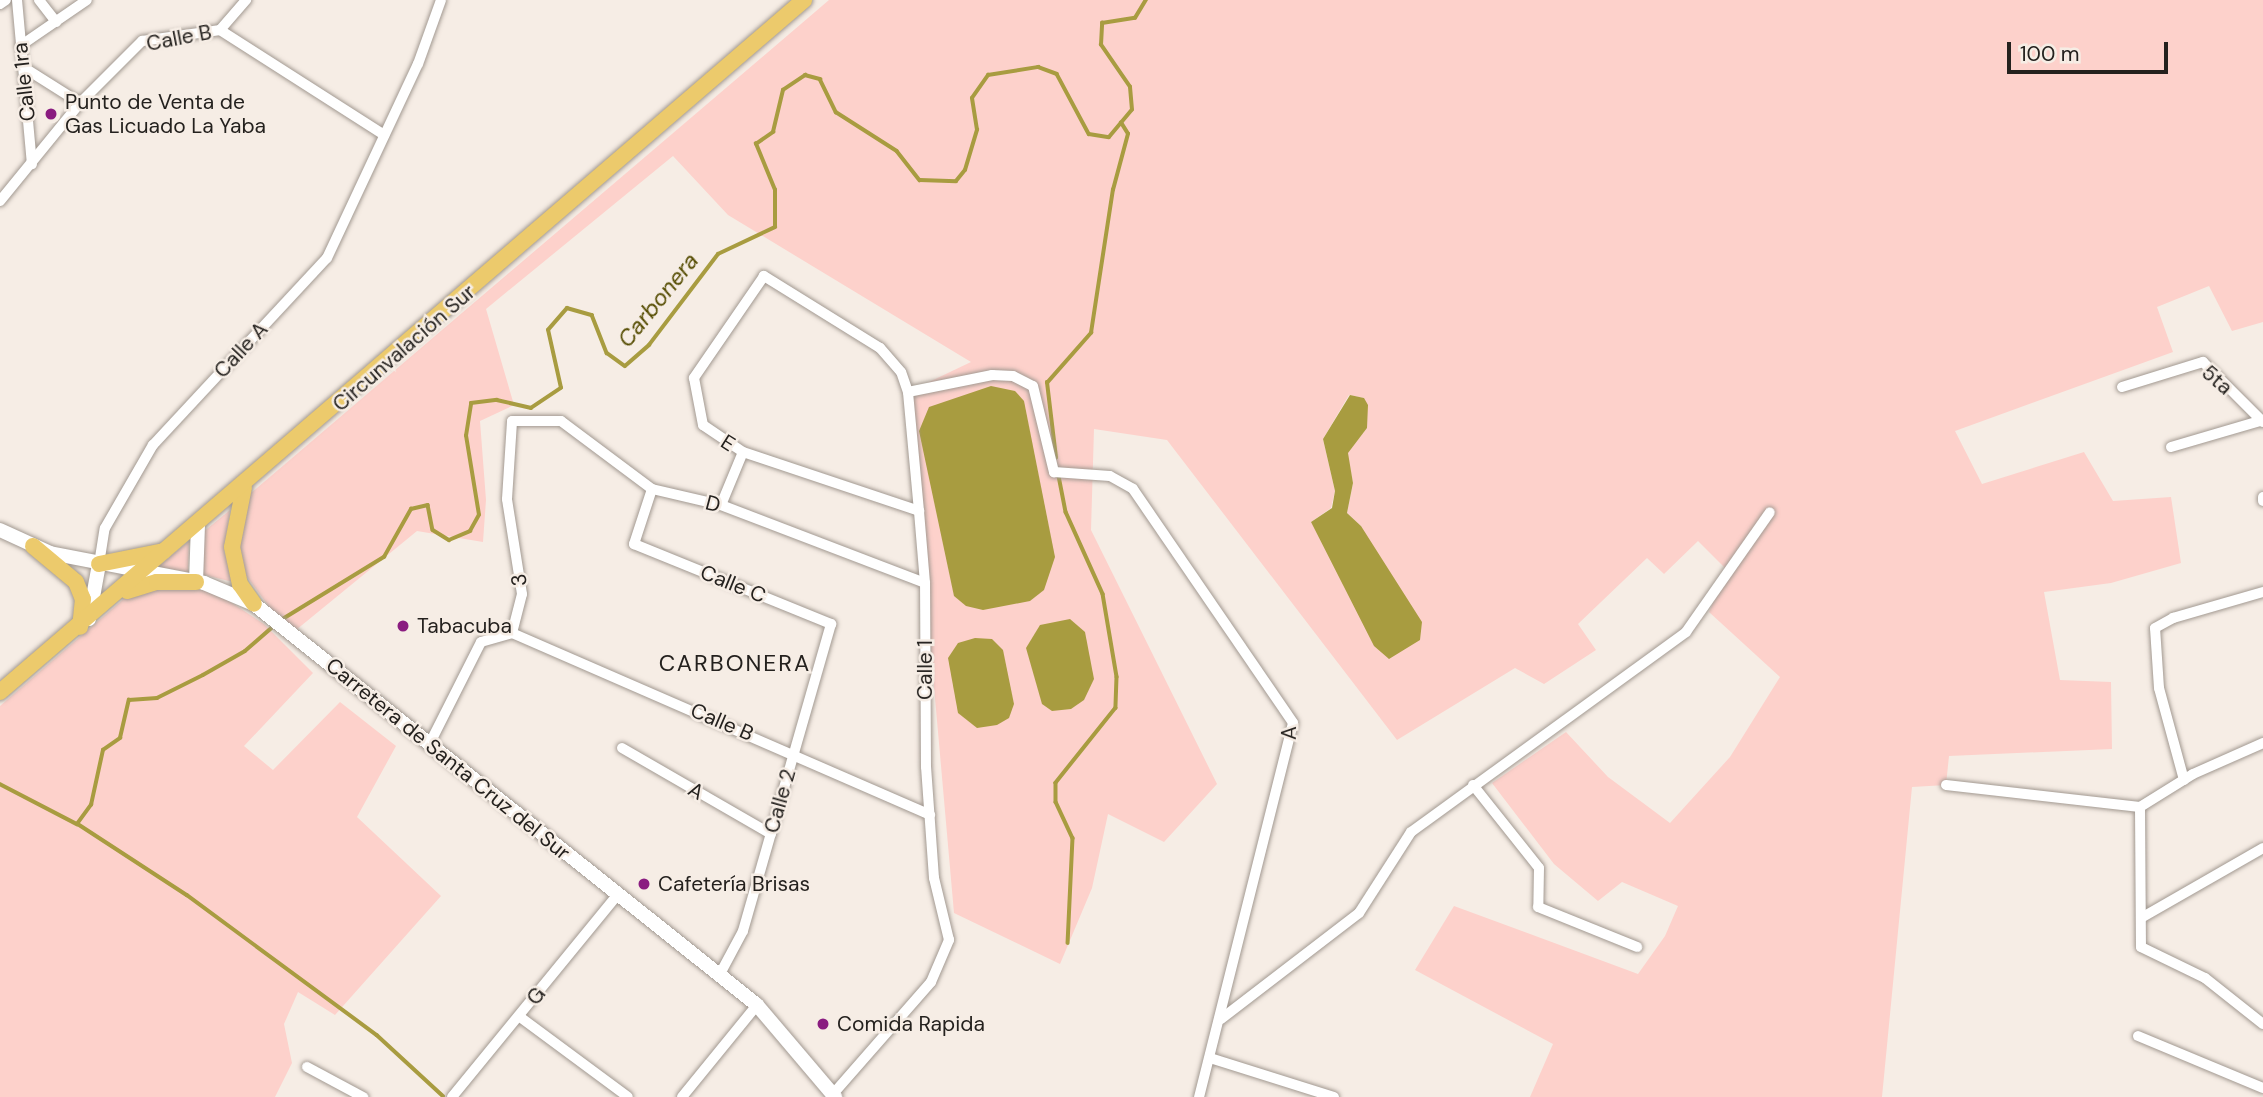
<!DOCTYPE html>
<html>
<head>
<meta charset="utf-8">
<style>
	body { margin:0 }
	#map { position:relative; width:2263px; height:1097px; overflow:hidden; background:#f6ede5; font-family:"DM Sans",sans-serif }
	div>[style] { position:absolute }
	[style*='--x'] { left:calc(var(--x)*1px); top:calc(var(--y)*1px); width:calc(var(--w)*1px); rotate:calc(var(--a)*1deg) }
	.green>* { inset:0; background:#fdd1cb }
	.water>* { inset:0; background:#a89c40 }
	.stream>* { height:3.5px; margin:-1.75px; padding:0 1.75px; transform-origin:1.75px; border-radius:1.75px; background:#a89c40 }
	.roads { filter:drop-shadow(0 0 2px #a29991) drop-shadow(0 0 2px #a29991) }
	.minor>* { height:10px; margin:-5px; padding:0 5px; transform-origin:5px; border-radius:5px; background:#fff }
	.secondary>* { height:14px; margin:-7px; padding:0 7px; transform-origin:7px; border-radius:7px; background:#fff }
	.primary>* { height:16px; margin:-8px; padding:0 8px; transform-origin:8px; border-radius:8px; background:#ecca6c }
	.dots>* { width:19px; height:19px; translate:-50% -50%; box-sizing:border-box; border:4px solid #f6ede5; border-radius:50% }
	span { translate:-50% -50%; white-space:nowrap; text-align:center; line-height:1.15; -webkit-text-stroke:5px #f6ede5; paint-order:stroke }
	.street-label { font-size:21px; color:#24211e }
	.poi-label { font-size:21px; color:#24211e }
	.left { translate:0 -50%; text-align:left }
	.water-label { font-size:23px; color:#564d03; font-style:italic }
	.neighbourhood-label { font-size:23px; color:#24211e; letter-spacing:2px }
	.scale { position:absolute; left:2007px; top:42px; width:161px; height:32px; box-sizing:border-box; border:4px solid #24211e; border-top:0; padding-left:9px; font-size:21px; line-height:24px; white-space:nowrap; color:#24211e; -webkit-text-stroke:5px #f6ede5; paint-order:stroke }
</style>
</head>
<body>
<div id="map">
	<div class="green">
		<i style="clip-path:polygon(evenodd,829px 0,2263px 0,2263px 322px,2232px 331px,2209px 286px,2157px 307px,2173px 352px,1955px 431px,1982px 484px,2084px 452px,2113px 501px,2171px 497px,2181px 563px,2111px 583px,2044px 592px,2060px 680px,2111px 682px,2112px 749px,1949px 756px,1946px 785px,1912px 787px,1882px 1097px,1530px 1097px,1553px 1044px,1415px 970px,1454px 906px,1638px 974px,1665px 936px,1678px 906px,1622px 882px,1598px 901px,1554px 864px,1492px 783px,1566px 732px,1608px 777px,1670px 823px,1730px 757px,1780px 677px,1709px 612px,1727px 570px,1698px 541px,1664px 574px,1647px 558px,1578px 624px,1596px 650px,1544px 684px,1515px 668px,1397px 740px,1167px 440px,1094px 429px,1091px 530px,1217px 784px,1164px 842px,1108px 814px,1092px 888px,1060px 964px,954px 913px,908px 392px,971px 362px,728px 215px,673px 156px,486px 309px,514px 405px,480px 421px,486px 500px,483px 542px,417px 531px,296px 630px,273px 612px,242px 570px,239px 545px,251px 493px,829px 0,1349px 395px,1364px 398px,1367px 428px,1347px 453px,1353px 483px,1347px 513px,1361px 526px,1311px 522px,1331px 508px,1335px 491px,1323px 439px,1349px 395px)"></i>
		<i style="clip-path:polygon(230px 510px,224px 551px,233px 582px,200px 574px,202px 533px)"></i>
		<i style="clip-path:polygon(189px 541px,188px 572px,158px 567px)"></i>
		<i style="clip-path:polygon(163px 587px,196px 588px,223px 597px,264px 624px,313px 673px,244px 746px,273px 770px,340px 702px,396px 746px,357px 817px,441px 896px,335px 1015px,298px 992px,284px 1024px,292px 1063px,275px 1097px,0 1097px,0 706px,126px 597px)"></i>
	</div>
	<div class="water">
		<i style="clip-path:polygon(991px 386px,1015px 391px,1024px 401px,1055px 557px,1044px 590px,1030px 601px,983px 610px,966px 606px,954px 596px,919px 431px,929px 407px)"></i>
		<i style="clip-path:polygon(1350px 395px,1364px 398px,1368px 405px,1367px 428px,1348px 453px,1353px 483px,1347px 513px,1361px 526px,1422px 622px,1420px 640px,1389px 659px,1374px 646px,1311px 522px,1332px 508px,1335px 491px,1323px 439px)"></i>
		<i style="clip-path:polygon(1070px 619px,1085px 632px,1094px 679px,1084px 700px,1071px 709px,1052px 711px,1042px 704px,1026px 648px,1040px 625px)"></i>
		<i style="clip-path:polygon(975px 638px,992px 639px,1003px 650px,1014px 704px,1009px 718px,997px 725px,977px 728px,958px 713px,948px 658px,958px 643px)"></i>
	</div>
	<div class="stream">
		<i style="--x:1056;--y:458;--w:76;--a:-96.8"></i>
		<i style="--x:1047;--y:383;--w:67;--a:-48.7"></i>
		<i style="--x:1091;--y:333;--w:145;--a:-81.3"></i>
		<i style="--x:1113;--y:190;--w:58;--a:-75"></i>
		<i style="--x:1128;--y:134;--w:13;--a:-122"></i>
		<i style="--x:1059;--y:476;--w:37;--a:79"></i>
		<i style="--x:1066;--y:512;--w:90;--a:65.7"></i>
		<i style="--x:1103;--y:594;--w:84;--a:80.4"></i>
		<i style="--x:1117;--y:677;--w:31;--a:92"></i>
		<i style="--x:1116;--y:708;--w:96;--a:128.7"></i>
		<i style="--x:1056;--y:783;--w:19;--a:90"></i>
		<i style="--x:1056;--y:802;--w:40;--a:65"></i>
		<i style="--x:1073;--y:838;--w:105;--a:92.7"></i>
		<i style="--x:281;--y:620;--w:121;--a:-31.5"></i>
		<i style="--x:384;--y:557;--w:55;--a:-60.6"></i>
		<i style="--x:411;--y:509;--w:17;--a:-13"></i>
		<i style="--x:428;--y:505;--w:25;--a:79"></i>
		<i style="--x:433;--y:530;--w:19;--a:32"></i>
		<i style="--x:449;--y:540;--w:23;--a:-23"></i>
		<i style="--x:470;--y:531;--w:18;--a:-61"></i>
		<i style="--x:479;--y:515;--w:80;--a:-99.3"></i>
		<i style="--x:466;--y:436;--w:33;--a:-81"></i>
		<i style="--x:471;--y:403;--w:26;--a:-7"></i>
		<i style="--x:497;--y:400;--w:35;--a:13"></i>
		<i style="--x:531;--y:408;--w:36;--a:-34"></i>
		<i style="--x:561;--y:388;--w:59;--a:-102.6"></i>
		<i style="--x:548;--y:330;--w:29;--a:-49"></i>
		<i style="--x:567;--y:308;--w:26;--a:16"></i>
		<i style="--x:592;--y:315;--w:41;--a:68.5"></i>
		<i style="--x:607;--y:353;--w:22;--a:36"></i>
		<i style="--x:625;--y:366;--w:32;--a:-41"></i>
		<i style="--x:649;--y:345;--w:114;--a:-52.8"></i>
		<i style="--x:718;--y:254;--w:63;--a:-25.3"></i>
		<i style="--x:775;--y:227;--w:37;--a:-90"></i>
		<i style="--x:775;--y:190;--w:50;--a:-112.4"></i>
		<i style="--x:756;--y:144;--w:21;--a:-35"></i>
		<i style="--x:773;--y:132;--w:43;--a:-76.6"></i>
		<i style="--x:783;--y:90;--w:27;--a:-34"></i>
		<i style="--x:805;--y:75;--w:16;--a:15"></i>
		<i style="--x:820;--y:79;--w:37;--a:64"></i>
		<i style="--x:836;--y:112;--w:72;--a:32.6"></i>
		<i style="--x:897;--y:151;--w:37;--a:52"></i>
		<i style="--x:920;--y:180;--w:36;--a:2"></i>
		<i style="--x:956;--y:181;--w:14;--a:-51"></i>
		<i style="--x:965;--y:170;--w:42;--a:-73.3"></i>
		<i style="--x:977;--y:130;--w:32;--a:-99"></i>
		<i style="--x:972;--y:98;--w:28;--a:-55"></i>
		<i style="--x:988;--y:75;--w:51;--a:-9.1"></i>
		<i style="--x:1038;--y:67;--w:20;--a:20"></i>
		<i style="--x:1057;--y:74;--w:68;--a:61.9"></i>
		<i style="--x:1089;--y:134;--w:20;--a:9"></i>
		<i style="--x:1109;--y:137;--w:35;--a:-50"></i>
		<i style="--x:1132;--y:110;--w:23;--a:-95"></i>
		<i style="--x:1130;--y:87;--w:51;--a:-124.6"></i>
		<i style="--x:1101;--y:45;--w:22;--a:-87"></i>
		<i style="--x:1102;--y:23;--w:33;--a:-9"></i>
		<i style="--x:1135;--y:18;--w:21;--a:-59"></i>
		<i style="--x:0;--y:784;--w:87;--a:27.5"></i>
		<i style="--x:77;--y:824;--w:24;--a:-54"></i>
		<i style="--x:91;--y:805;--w:56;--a:-77.7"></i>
		<i style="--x:103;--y:750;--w:21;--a:-35"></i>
		<i style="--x:120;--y:738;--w:39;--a:-77"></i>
		<i style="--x:129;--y:700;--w:28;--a:-4"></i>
		<i style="--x:157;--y:698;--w:51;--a:-26.6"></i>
		<i style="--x:203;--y:675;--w:48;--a:-29.7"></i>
		<i style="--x:245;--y:651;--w:40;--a:-41"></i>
		<i style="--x:78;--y:824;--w:130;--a:33.1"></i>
		<i style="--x:187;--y:895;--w:236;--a:36.4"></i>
		<i style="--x:377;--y:1035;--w:90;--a:42.7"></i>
	</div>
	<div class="roads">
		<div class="minor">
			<i style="--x:17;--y:0;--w:165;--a:84.8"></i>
			<i style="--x:39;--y:0;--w:28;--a:52"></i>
			<i style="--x:0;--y:4;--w:7;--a:-34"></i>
			<i style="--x:220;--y:30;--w:195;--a:32.6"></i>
			<i style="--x:20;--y:46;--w:81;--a:-34.5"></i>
			<i style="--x:23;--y:67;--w:67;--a:32.3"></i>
			<i style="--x:0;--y:201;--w:127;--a:-50.8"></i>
			<i style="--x:80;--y:103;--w:88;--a:-45"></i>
			<i style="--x:142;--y:41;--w:79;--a:-8"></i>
			<i style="--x:220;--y:30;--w:40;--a:-49"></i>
			<i style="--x:2122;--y:387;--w:85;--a:-17.2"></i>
			<i style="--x:2203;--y:362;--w:85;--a:45"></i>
			<i style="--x:908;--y:392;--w:86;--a:-11.4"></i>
			<i style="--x:992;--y:375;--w:21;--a:3"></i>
			<i style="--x:1013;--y:376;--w:22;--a:27"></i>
			<i style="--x:1033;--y:386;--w:89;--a:76.3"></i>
			<i style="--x:1054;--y:472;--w:56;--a:4.1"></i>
			<i style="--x:1110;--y:476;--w:26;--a:29"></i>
			<i style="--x:1133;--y:489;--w:283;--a:55.6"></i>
			<i style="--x:1293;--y:723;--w:386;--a:104.1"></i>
			<i style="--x:2171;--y:447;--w:93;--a:-16.3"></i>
			<i style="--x:652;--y:489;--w:58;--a:108.1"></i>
			<i style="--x:634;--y:544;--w:213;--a:22.1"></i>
			<i style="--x:831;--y:624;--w:319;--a:106"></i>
			<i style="--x:743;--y:931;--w:49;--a:118.1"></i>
			<i style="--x:2263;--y:497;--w:4;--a:90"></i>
			<i style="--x:721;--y:505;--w:57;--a:-67.5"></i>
			<i style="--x:99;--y:564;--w:36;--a:-81"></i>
			<i style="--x:105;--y:528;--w:96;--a:-60"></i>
			<i style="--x:153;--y:445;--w:255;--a:-47.1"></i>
			<i style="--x:327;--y:258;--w:214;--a:-64.9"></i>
			<i style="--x:418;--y:64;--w:68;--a:-70.2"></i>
			<i style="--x:512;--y:633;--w:456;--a:23.5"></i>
			<i style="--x:429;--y:745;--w:115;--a:-63.2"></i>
			<i style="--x:481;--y:642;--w:32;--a:-16"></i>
			<i style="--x:512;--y:633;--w:40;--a:-75.6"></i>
			<i style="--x:522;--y:594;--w:96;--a:-99"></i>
			<i style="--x:507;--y:499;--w:78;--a:-86.3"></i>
			<i style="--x:512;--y:421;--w:49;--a:0"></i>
			<i style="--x:561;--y:421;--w:114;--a:36.8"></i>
			<i style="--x:652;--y:489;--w:71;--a:13.1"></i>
			<i style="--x:721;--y:505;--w:218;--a:20.9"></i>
			<i style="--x:622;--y:748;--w:172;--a:30"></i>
			<i style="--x:2184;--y:780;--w:95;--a:-105.2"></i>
			<i style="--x:2159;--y:688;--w:60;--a:-93.8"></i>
			<i style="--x:2155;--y:628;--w:21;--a:-29"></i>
			<i style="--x:2173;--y:618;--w:94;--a:-16.1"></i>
			<i style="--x:1473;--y:785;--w:106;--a:51.5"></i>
			<i style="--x:1539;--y:868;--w:39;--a:91"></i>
			<i style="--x:1538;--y:907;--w:107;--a:22"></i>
			<i style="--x:1946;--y:785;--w:195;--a:6.5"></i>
			<i style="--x:2140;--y:807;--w:62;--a:-31.9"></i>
			<i style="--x:2193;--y:774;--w:77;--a:-23.9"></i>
			<i style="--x:2140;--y:807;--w:140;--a:89.6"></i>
			<i style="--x:2141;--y:947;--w:71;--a:25.8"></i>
			<i style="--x:2205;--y:978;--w:74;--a:38.4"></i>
			<i style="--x:2141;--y:918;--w:141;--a:-29.8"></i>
			<i style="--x:520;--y:1017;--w:134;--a:36.5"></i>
			<i style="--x:1221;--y:1019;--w:174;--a:-37.5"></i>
			<i style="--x:1359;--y:913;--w:96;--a:-57.3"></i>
			<i style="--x:1411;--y:832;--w:340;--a:-36"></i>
			<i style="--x:1686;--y:632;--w:146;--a:-55"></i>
			<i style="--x:2138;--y:1036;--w:135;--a:22.6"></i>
			<i style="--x:1210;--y:1058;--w:130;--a:17.5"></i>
			<i style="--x:307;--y:1067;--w:64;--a:28.2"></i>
			<i style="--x:833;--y:1094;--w:149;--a:-48.8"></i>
			<i style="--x:931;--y:982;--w:46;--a:-66.8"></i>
			<i style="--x:949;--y:940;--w:64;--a:-103.6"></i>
			<i style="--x:934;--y:878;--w:111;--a:-94.1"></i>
			<i style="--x:926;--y:767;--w:184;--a:-90.3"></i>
			<i style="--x:925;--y:583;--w:72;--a:-94.8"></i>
			<i style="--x:919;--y:511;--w:120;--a:-95.3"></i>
			<i style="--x:908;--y:392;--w:21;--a:-109"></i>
			<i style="--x:901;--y:372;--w:32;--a:-131"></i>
			<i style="--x:880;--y:348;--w:137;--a:-148.2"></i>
			<i style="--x:764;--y:276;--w:124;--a:124.5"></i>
			<i style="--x:694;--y:378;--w:48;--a:79.2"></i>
			<i style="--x:703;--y:425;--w:48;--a:34"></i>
			<i style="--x:743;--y:452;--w:186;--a:18.5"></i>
			<i style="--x:452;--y:1097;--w:262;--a:-50.7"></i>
			<i style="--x:682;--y:1097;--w:119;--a:-50.8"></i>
		</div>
		<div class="secondary">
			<i style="--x:0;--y:530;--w:55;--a:24.7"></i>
			<i style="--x:50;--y:553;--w:157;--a:11"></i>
			<i style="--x:204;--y:583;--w:54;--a:22.8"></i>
			<i style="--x:254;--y:604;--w:643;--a:38.56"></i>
			<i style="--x:757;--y:1005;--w:121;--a:49.7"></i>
			<i style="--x:196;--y:582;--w:57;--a:-88"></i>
			<i style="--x:89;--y:619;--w:56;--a:-79.7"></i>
		</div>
		<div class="primary">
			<i style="--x:244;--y:487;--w:61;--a:101.3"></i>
			<i style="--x:232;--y:547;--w:38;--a:78"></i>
			<i style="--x:240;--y:584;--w:24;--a:55"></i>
			<i style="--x:33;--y:546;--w:56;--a:39.9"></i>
			<i style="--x:76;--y:582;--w:18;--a:68"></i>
			<i style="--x:83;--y:599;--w:28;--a:96"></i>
			<i style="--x:99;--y:564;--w:66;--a:-11.3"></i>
			<i style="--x:127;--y:591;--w:31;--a:-17"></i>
			<i style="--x:157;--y:582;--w:39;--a:0"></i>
			<i style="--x:0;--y:692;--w:1061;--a:-40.72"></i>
		</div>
	</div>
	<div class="dots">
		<i style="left:51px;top:114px;background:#8a1c80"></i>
		<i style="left:403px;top:626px;background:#8a1c80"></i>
		<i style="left:644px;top:884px;background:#8a1c80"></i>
		<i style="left:823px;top:1024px;background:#8a1c80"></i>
	</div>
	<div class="street-label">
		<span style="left:179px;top:38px;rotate:-11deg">Calle B</span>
		<span style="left:24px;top:82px;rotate:-96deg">Calle 1ra</span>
		<span style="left:404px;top:348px;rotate:-41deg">Circunvalación Sur</span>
		<span style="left:241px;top:350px;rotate:-47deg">Calle A</span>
		<span style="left:2217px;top:380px;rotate:41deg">5ta</span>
		<span style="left:728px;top:443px;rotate:32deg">E</span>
		<span style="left:713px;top:504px;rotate:15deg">D</span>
		<span style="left:519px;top:580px;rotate:-97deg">3</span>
		<span style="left:733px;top:584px;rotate:22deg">Calle C</span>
		<span style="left:925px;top:670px;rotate:-90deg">Calle 1</span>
		<span style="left:722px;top:722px;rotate:23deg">Calle B</span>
		<span style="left:1289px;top:733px;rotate:-89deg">A</span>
		<span style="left:448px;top:759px;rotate:39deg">Carretera de Santa Cruz del Sur</span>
		<span style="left:696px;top:791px;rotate:30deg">A</span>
		<span style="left:780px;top:801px;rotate:-74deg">Calle 2</span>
		<span style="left:536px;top:996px;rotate:-51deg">G</span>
	</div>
	<div class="poi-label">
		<span class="left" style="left:65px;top:114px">Punto de Venta de<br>Gas Licuado La Yaba</span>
		<span class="left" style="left:417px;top:626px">Tabacuba</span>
		<span class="left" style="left:658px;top:884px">Cafetería Brisas</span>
		<span class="left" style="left:837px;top:1024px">Comida Rapida</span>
	</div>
	<div class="water-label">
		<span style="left:658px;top:300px;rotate:-51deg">Carbonera</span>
	</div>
	<div class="neighbourhood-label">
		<span style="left:735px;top:663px">CARBONERA</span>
	</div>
	<div class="scale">100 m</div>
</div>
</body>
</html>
